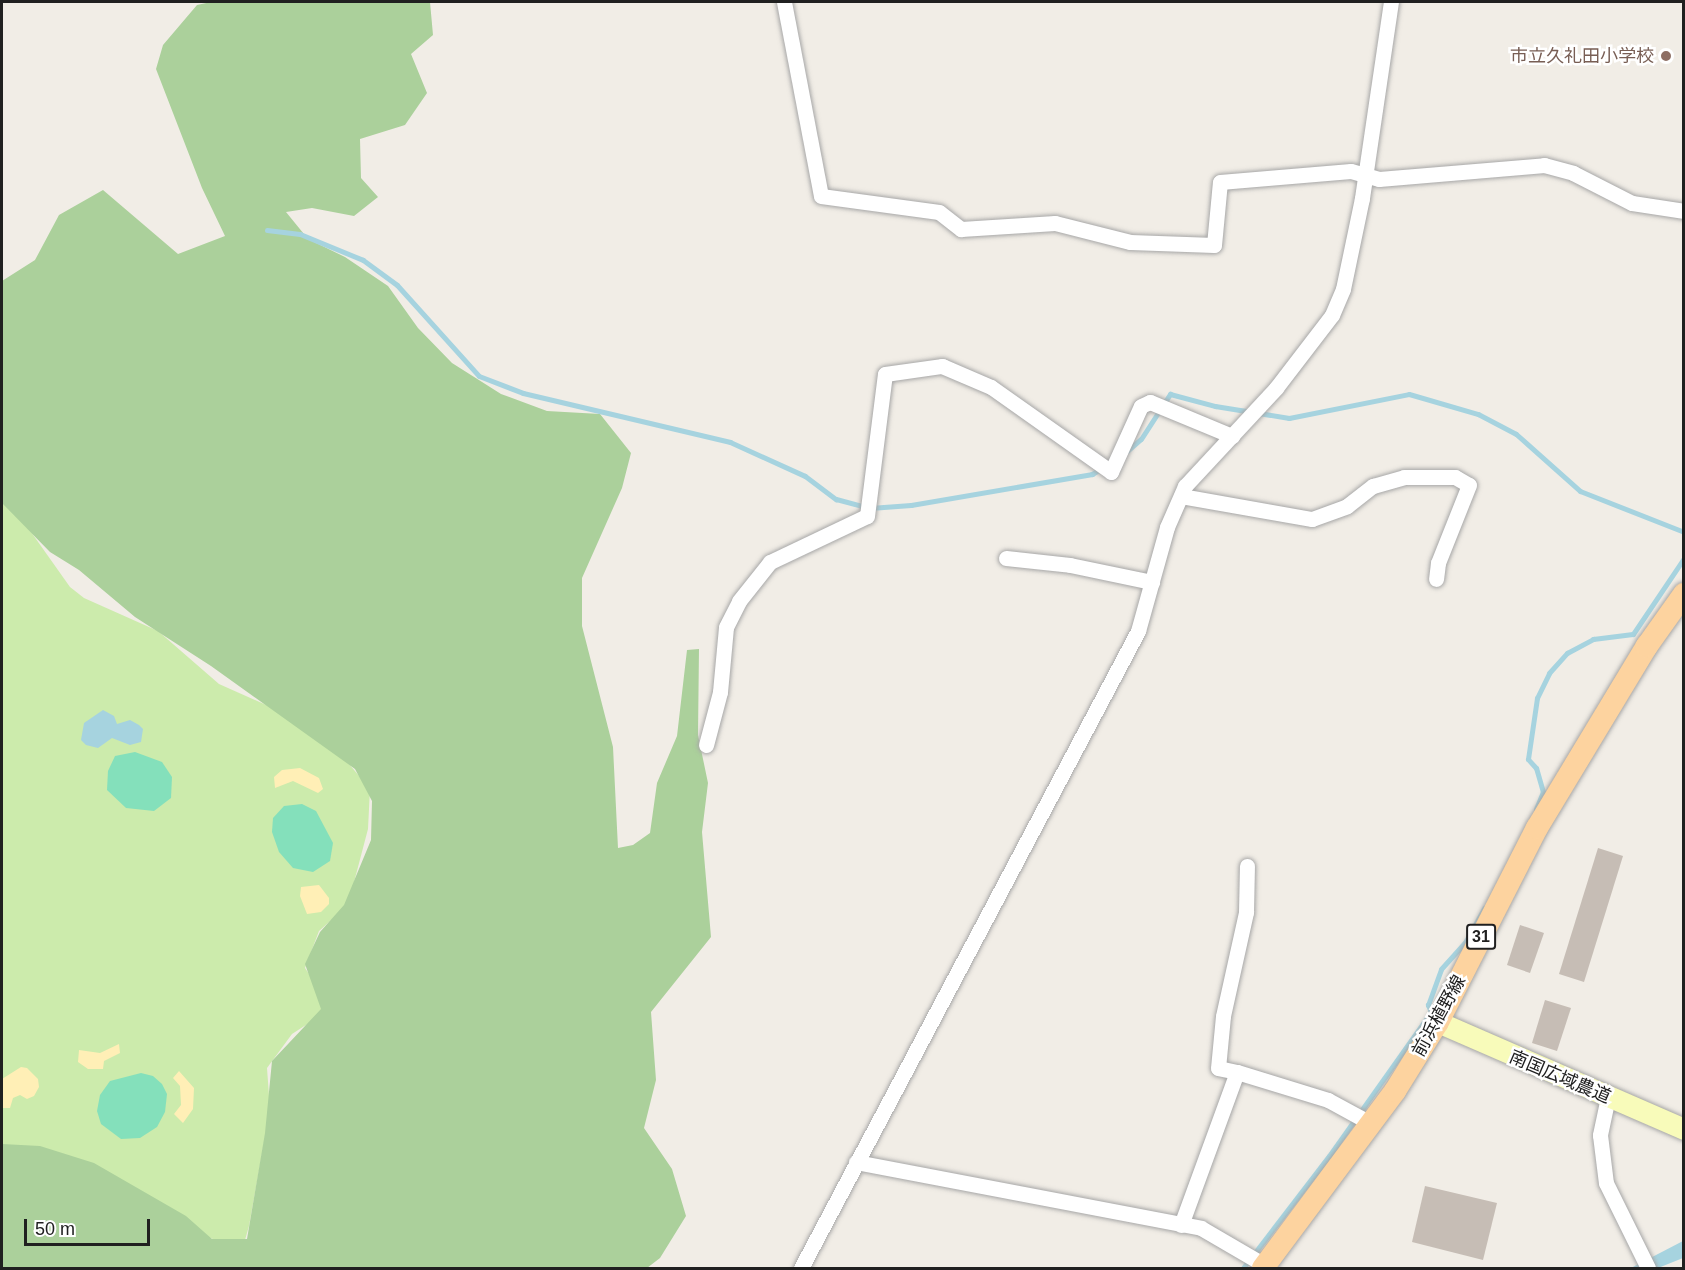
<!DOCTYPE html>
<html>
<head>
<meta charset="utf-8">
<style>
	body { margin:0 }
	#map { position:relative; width:1685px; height:1270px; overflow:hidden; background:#f1ede6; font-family:Helvetica,"Noto Sans JP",sans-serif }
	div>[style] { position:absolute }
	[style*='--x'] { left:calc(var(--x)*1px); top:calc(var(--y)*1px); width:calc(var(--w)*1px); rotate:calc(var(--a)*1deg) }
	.grass>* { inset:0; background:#ccebac }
	.forest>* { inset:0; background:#abd09b }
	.sand>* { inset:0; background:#ffefb6 }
	.pitch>* { inset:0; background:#84e0bb }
	.water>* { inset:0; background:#a6d3df }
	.stream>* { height:5px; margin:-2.5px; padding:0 2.5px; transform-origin:2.5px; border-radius:2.5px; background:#a6d3df }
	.building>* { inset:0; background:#c6bdb5 }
	.roads { filter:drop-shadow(0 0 2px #a7a7a7) drop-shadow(0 0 2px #a7a7a7) }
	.street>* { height:15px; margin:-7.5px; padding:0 7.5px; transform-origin:7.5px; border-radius:7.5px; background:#fff }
	.secondary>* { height:21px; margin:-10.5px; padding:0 10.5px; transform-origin:10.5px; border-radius:10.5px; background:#f8fbba }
	.primary>* { height:22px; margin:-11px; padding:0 11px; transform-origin:11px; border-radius:11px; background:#fdd39f }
	.dots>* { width:16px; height:16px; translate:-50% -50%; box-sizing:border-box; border:3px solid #fff; border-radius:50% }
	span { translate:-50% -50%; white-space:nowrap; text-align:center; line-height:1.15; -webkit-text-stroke:5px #fff; paint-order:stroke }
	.shield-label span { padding:2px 4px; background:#fff; border:2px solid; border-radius:4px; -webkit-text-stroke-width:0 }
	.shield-label { font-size:16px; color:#202020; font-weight:700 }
	.education-label { font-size:18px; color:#785e54 }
	.right { translate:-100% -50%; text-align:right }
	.street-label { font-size:18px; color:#202020 }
	.frame { position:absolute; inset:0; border:3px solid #202020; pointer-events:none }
	.scale { position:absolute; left:24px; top:1219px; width:126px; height:27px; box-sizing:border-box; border:3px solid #202020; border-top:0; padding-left:8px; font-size:18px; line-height:21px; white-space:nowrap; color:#202020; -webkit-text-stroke:4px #fff; paint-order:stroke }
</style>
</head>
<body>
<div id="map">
	<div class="grass">
		<i style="clip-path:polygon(2px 491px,70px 587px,84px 598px,158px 631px,219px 684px,293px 717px,322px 744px,344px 758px,370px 789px,368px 829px,348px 905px,319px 931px,305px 968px,328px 1002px,326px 1012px,292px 1034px,267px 1068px,270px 1109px,249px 1226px,245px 1240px,229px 1246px,2px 1148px)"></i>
	</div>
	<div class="forest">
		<i style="clip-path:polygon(211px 2px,430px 2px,433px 35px,411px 54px,427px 93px,405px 125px,360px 139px,361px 178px,378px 197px,354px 216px,312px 208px,286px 212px,308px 239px,345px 257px,388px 286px,418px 328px,452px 363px,501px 394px,547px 411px,600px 414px,631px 453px,622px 488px,582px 578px,582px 626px,613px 747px,618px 848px,633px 845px,650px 833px,657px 783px,677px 736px,687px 650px,699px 649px,698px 735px,708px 783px,702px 832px,711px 937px,651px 1012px,656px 1080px,644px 1128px,672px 1169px,686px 1216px,660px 1258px,647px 1268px,2px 1268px,2px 1144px,40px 1146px,94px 1163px,186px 1216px,212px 1239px,247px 1239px,265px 1133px,272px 1061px,321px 1009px,305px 964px,320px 932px,344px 905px,371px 840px,372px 801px,355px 769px,211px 666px,135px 617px,79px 570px,50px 552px,2px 503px,2px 281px,35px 260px,59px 215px,103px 190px,178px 254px,225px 236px,202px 188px,156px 69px,163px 45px,197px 5px)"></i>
	</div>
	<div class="sand">
		<i style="clip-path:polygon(300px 768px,319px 778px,323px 789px,318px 793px,293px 781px,275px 788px,274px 777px,282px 770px)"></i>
		<i style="clip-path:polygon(319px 885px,329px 898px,329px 904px,321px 912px,307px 914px,300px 896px,301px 887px)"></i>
		<i style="clip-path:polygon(119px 1044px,120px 1053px,104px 1061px,103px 1069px,88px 1069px,78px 1062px,79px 1050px,100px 1053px)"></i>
		<i style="clip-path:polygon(21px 1067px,27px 1068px,38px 1079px,39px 1087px,34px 1096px,27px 1099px,20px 1095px,13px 1098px,10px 1108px,2px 1108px,2px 1079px)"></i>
		<i style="clip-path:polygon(179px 1071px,194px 1088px,193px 1109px,183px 1123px,174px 1114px,181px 1105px,180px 1086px,173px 1078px)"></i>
	</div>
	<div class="pitch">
		<i style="clip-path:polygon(135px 752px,162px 762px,172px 777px,171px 798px,154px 811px,126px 808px,107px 790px,108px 771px,115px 756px)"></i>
		<i style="clip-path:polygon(302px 804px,316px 811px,333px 843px,330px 861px,313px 872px,293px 868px,279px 852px,272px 832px,273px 818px,284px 806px)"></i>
		<i style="clip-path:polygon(141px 1073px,153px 1076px,162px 1084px,167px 1094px,165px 1112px,157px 1127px,140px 1138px,121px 1139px,101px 1124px,97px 1111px,100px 1095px,110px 1081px)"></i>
	</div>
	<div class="water">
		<i style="clip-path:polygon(103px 710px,114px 716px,117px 724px,130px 720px,139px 725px,143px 729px,141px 742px,130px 745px,112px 738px,98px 748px,86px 745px,81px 740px,84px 723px)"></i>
		<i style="clip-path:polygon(1683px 1241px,1683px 1258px,1658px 1268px,1631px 1268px)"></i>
	</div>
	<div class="stream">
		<i style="--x:267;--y:230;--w:33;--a:7"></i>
		<i style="--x:300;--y:234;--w:68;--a:22.4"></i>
		<i style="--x:363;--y:260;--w:42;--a:36.3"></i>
		<i style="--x:397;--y:285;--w:122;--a:48"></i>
		<i style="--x:479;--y:376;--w:47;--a:21.1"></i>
		<i style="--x:523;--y:393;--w:213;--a:13.3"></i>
		<i style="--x:730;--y:442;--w:82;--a:24.4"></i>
		<i style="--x:805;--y:476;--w:39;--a:37"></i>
		<i style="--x:836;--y:499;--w:35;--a:15"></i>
		<i style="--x:870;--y:508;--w:41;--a:-4.2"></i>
		<i style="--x:911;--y:505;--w:184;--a:-9.7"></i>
		<i style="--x:1092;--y:474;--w:12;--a:-31"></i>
		<i style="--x:1127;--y:451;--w:18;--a:-41"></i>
		<i style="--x:1141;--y:439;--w:54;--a:-57.2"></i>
		<i style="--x:1170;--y:394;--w:47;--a:14.9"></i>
		<i style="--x:1215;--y:406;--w:75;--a:9.2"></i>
		<i style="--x:1289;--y:418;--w:122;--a:-11.3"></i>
		<i style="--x:1409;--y:394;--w:72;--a:16.2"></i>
		<i style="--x:1478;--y:414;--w:43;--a:27.8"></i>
		<i style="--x:1516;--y:434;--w:86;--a:41.7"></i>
		<i style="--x:1580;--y:491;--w:112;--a:21.5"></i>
		<i style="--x:1536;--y:809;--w:18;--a:-68"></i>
		<i style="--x:1543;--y:792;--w:25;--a:-106"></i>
		<i style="--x:1536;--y:768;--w:12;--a:-132"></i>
		<i style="--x:1528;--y:759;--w:62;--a:-81.6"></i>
		<i style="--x:1537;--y:698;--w:28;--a:-64"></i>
		<i style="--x:1549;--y:673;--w:27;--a:-48"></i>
		<i style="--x:1567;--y:653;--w:30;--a:-28"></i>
		<i style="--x:1593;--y:639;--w:40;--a:-7.1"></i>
		<i style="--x:1633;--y:634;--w:92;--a:-56.1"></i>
		<i style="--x:1243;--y:1268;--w:141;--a:-52.5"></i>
		<i style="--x:1329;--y:1156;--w:176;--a:-54.7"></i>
		<i style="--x:1431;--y:1012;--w:8;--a:-113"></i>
		<i style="--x:1428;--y:1005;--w:38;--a:-70"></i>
		<i style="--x:1441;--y:969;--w:38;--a:-48"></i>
		<i style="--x:1466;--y:941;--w:38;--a:-61"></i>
	</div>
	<div class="building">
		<i style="clip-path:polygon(1598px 848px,1623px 856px,1584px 982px,1559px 974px)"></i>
		<i style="clip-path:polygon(1520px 925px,1544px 933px,1530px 973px,1507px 965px)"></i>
		<i style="clip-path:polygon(1545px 1000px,1571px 1008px,1557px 1051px,1532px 1043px)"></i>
		<i style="clip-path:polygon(1425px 1186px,1497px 1203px,1483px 1260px,1412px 1242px)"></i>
	</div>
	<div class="roads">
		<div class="street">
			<i style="--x:784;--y:2;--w:197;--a:79.2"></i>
			<i style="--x:821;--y:196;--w:119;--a:7.7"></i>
			<i style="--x:939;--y:212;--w:28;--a:38"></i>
			<i style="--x:961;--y:229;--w:94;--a:-3.7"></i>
			<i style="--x:1055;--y:223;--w:77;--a:14.2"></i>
			<i style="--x:1130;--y:242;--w:84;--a:2"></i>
			<i style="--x:1214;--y:245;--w:63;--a:-84.6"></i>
			<i style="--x:1220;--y:182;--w:131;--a:-4.8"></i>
			<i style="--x:1351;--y:171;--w:29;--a:16"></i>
			<i style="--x:1379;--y:179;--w:166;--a:-4.8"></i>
			<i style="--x:1544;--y:165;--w:30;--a:15"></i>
			<i style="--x:1573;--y:173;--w:66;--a:27"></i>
			<i style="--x:1632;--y:203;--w:53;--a:8.7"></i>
			<i style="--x:1181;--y:496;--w:133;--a:10"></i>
			<i style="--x:1312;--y:519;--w:37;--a:-20"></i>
			<i style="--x:1347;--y:506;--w:33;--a:-38"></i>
			<i style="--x:1373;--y:486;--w:32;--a:-16"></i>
			<i style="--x:1404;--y:477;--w:51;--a:0"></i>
			<i style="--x:1455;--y:477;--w:16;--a:30"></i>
			<i style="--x:1469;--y:485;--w:84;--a:111.7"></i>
			<i style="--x:1438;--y:563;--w:16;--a:97"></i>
			<i style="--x:1006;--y:558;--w:64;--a:6.2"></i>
			<i style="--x:1070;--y:565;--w:84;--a:11.7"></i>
			<i style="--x:706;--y:745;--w:55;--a:-75.2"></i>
			<i style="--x:720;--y:692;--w:65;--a:-84.7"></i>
			<i style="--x:726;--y:627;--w:29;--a:-63"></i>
			<i style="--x:739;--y:601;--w:50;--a:-51.5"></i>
			<i style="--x:770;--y:562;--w:107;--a:-25.4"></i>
			<i style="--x:867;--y:516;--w:143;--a:-82.8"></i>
			<i style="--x:885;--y:374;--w:58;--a:-8"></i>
			<i style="--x:942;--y:366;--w:53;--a:23.2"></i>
			<i style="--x:991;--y:387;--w:147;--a:35.3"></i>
			<i style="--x:1111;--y:472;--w:72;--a:-65.6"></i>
			<i style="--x:1141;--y:406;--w:10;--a:-24"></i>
			<i style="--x:1150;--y:402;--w:89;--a:22.5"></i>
			<i style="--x:1237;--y:1072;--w:19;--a:-168"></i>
			<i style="--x:1218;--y:1068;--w:52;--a:-84.5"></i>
			<i style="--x:1223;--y:1016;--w:107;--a:-77.5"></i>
			<i style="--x:1246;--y:912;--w:46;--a:-88.8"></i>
			<i style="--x:1608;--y:1097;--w:39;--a:102"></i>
			<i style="--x:1600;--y:1135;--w:48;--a:82.9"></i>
			<i style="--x:1606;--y:1183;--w:95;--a:63.7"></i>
			<i style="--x:856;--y:1162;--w:351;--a:10.8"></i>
			<i style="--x:1201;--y:1228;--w:75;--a:30.3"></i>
			<i style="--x:1181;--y:1225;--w:163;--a:-69.9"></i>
			<i style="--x:1237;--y:1072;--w:95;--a:17.1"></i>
			<i style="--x:1328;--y:1100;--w:50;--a:28.6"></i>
			<i style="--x:801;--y:1268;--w:721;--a:-62.12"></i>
			<i style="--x:1138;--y:631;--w:108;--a:-74.4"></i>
			<i style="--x:1167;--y:527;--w:45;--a:-66.3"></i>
			<i style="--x:1185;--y:486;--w:134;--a:-47.1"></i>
			<i style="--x:1276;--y:388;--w:92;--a:-52.5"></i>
			<i style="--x:1332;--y:315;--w:28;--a:-67"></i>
			<i style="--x:1343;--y:289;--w:93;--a:-78.2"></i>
			<i style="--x:1362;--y:198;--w:198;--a:-81.6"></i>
		</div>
		<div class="secondary">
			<i style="--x:1438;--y:1022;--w:268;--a:23.5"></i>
		</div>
		<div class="primary">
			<i style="--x:1263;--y:1268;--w:221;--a:-53.3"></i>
			<i style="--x:1395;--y:1091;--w:81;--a:-58.1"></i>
			<i style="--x:1438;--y:1022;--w:218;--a:-63"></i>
			<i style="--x:1537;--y:828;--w:213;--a:-58.9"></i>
			<i style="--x:1647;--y:646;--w:64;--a:-54.6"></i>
		</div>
	</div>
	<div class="dots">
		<i style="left:1666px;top:56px;background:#8d6e63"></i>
	</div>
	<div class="shield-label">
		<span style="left:1481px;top:937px">31</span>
	</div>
	<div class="education-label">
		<span class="right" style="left:1654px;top:56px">市立久礼田小学校</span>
	</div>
	<div class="street-label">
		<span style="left:1439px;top:1016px;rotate:-61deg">前浜植野線</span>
		<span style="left:1560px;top:1077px;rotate:23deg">南国広域農道</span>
	</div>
	<div class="frame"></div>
	<div class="scale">50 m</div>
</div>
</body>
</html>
